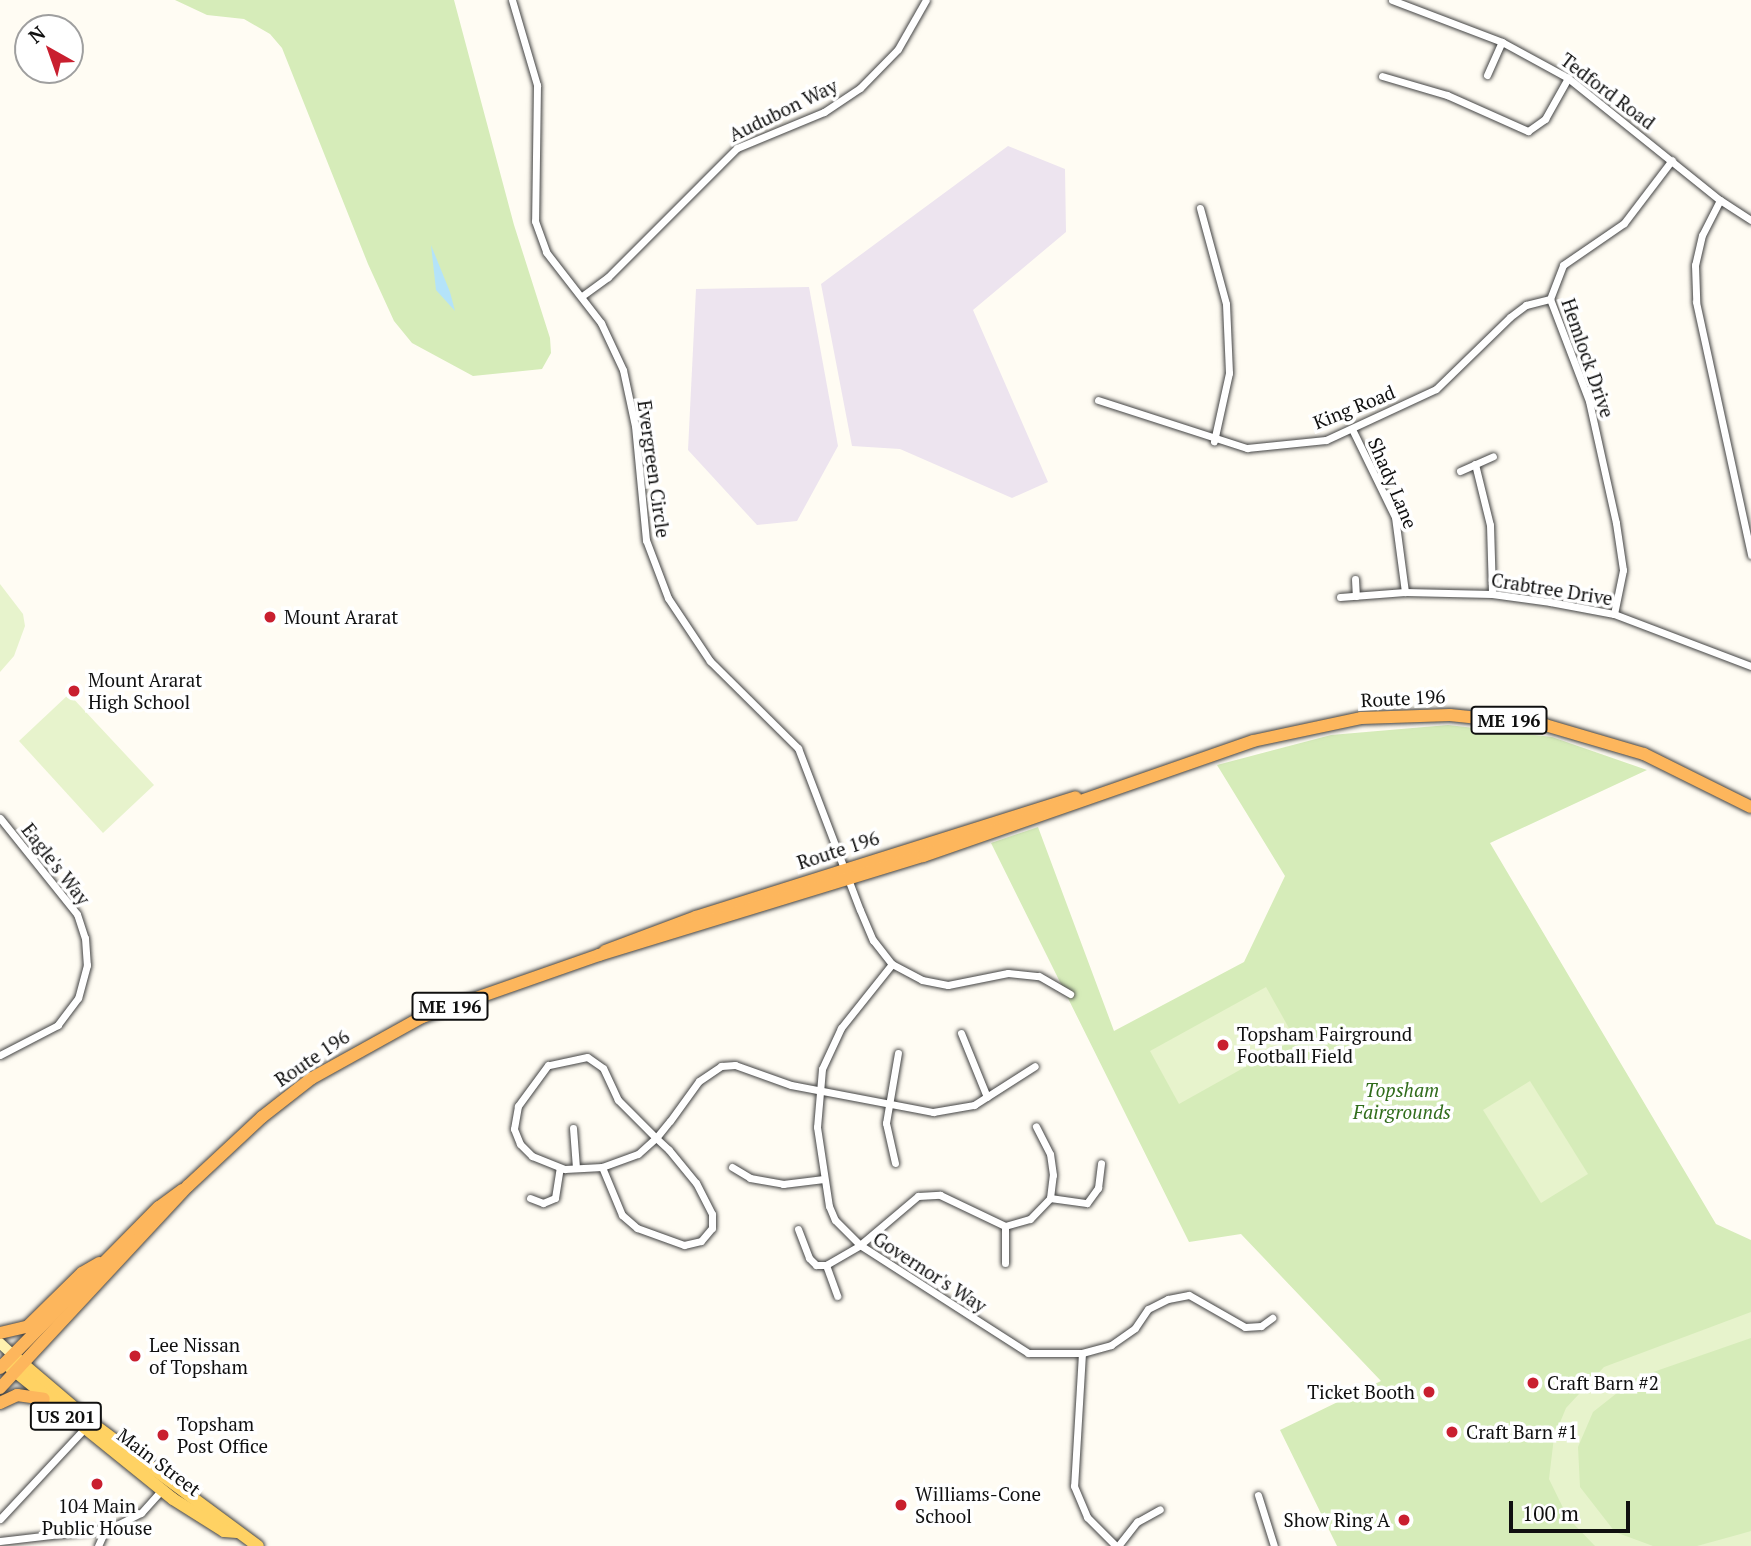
<!DOCTYPE html>
<html>
<head>
<meta charset="utf-8">
<style>
	body { margin:0 }
	#map { position:relative; width:1751px; height:1546px; overflow:hidden; background:#fffcf3; font-family:"PT Serif",serif }
	div>[style] { position:absolute }
	[style*='--x'] { left:calc(var(--x)*1px); top:calc(var(--y)*1px); width:calc(var(--w)*1px); rotate:calc(var(--a)*1deg) }
	.industrial>* { inset:0; background:#ede4ef }
	.green>* { inset:0; background:#d6ecb9 }
	.pitch>* { inset:0; background:#e7f3cc }
	.water>* { inset:0; background:#b4e3f9 }
	.roads { filter:drop-shadow(0 0 2px #434343) drop-shadow(0 0 2px #434343) }
	.minor>* { height:7px; margin:-3.5px; padding:0 3.5px; transform-origin:3.5px; border-radius:3.5px; background:#fff }
	.secondary>* { height:10px; margin:-5px; padding:0 5px; transform-origin:5px; border-radius:5px; background:#fff2ae }
	.primary>* { height:12px; margin:-6px; padding:0 6px; transform-origin:6px; border-radius:6px; background:#ffd263 }
	.trunk>* { height:12px; margin:-6px; padding:0 6px; transform-origin:6px; border-radius:6px; background:#fdb65c }
	.dots>* { width:19px; height:19px; translate:-50% -50%; box-sizing:border-box; border:4px solid #fff; border-radius:50% }
	span { translate:-50% -50%; white-space:nowrap; text-align:center; line-height:1.15; -webkit-text-stroke:7px #fff; paint-order:stroke }
	.shield-label span { padding:2px 5px; background:#fff; border:2px solid; border-radius:5px; -webkit-text-stroke-width:0 }
	.shield-label { font-size:18px; color:#101010; font-weight:700 }
	.street-label { font-size:19px; color:#101010 }
	.poi-label { font-size:19px; color:#101010 }
	.left { translate:0 -50%; text-align:left }
	.right { translate:-100% -50%; text-align:right }
	.park-label { font-size:19px; color:#306c1b; font-style:italic }
	.north { position:absolute; left:14px; top:14px; width:70px; height:70px; box-sizing:border-box; background:#fff; border:2px solid #9f9f9f; border-radius:50%; rotate:320deg; font-size:19px; font-weight:700; line-height:28px; text-align:center; color:#101010 }
	.north::after { content:''; display:block; margin:auto; width:24px; height:32px; background:#c91f2f; clip-path:polygon(50% 0,100% 100%,50% 72%,0 100%) }
	.scale { position:absolute; left:1509px; top:1501px; width:121px; height:32px; box-sizing:border-box; border:4px solid #101010; border-top:0; padding-left:9px; font-size:21px; line-height:24px; white-space:nowrap; color:#101010; -webkit-text-stroke:5px #fff; paint-order:stroke }
</style>
</head>
<body>
<div id="map">
	<div class="industrial">
		<i style="clip-path:polygon(1008px 146px,1065px 169px,1066px 232px,973px 310px,1048px 482px,1012px 498px,900px 449px,852px 446px,821px 284px)"></i>
		<i style="clip-path:polygon(809px 287px,838px 446px,797px 521px,757px 525px,688px 450px,696px 289px)"></i>
	</div>
	<div class="green">
		<i style="clip-path:polygon(175px 0,454px 0,514px 225px,550px 338px,551px 353px,542px 369px,473px 376px,412px 343px,394px 321px,368px 264px,282px 48px,270px 34px,244px 19px,207px 15px)"></i>
		<i style="clip-path:polygon(1448px 725px,1552px 737px,1647px 770px,1490px 843px,1716px 1224px,1751px 1240px,1751px 1546px,1337px 1546px,1280px 1430px,1381px 1381px,1241px 1234px,1189px 1242px,991px 843px,1038px 827px,1114px 1031px,1244px 962px,1285px 876px,1217px 765px,1331px 735px)"></i>
	</div>
	<div class="pitch">
		<i style="clip-path:polygon(0 584px,23px 614px,25px 626px,14px 656px,0 672px)"></i>
		<i style="clip-path:polygon(69px 694px,154px 785px,103px 833px,19px 741px)"></i>
		<i style="clip-path:polygon(1266px 987px,1295px 1039px,1179px 1104px,1150px 1051px)"></i>
		<i style="clip-path:polygon(1530px 1081px,1588px 1174px,1541px 1203px,1483px 1110px)"></i>
		<i style="clip-path:polygon(1751px 1312px,1751px 1338px,1636px 1378px,1593px 1412px,1578px 1447px,1580px 1487px,1615px 1532px,1653px 1546px,1595px 1546px,1568px 1518px,1549px 1479px,1554px 1437px,1566px 1408px,1604px 1367px)"></i>
		<i style="clip-path:polygon(1751px 1531px,1751px 1546px,1697px 1546px,1737px 1535px)"></i>
	</div>
	<div class="water">
		<i style="clip-path:polygon(431px 245px,450px 292px,455px 311px,436px 290px)"></i>
	</div>
	<div class="roads">
		<div class="minor">
			<i style="--x:512;--y:0;--w:89;--a:73.6"></i>
			<i style="--x:537;--y:85;--w:136;--a:90.8"></i>
			<i style="--x:535;--y:221;--w:33;--a:70"></i>
			<i style="--x:546;--y:252;--w:90;--a:52.2"></i>
			<i style="--x:601;--y:323;--w:52;--a:64.9"></i>
			<i style="--x:623;--y:370;--w:57;--a:77.9"></i>
			<i style="--x:635;--y:426;--w:115;--a:84.5"></i>
			<i style="--x:646;--y:540;--w:62;--a:69.2"></i>
			<i style="--x:668;--y:598;--w:76;--a:56.3"></i>
			<i style="--x:710;--y:661;--w:124;--a:44.7"></i>
			<i style="--x:798;--y:748;--w:173;--a:69.1"></i>
			<i style="--x:860;--y:910;--w:33;--a:67"></i>
			<i style="--x:873;--y:940;--w:31;--a:52"></i>
			<i style="--x:892;--y:964;--w:34;--a:28"></i>
			<i style="--x:922;--y:980;--w:26;--a:11"></i>
			<i style="--x:948;--y:985;--w:61;--a:-11.3"></i>
			<i style="--x:1008;--y:973;--w:31;--a:6"></i>
			<i style="--x:1039;--y:976;--w:36;--a:30"></i>
			<i style="--x:1392;--y:0;--w:118;--a:20.9"></i>
			<i style="--x:1502;--y:42;--w:75;--a:28.6"></i>
			<i style="--x:1568;--y:78;--w:195;--a:38.8"></i>
			<i style="--x:1720;--y:200;--w:37;--a:33"></i>
			<i style="--x:1487;--y:75;--w:36;--a:-66"></i>
			<i style="--x:1382;--y:76;--w:68;--a:16.3"></i>
			<i style="--x:1447;--y:95;--w:89;--a:24"></i>
			<i style="--x:1528;--y:131;--w:21;--a:-35"></i>
			<i style="--x:1545;--y:119;--w:47;--a:-60.7"></i>
			<i style="--x:1720;--y:200;--w:39;--a:117"></i>
			<i style="--x:1702;--y:235;--w:31;--a:103"></i>
			<i style="--x:1695;--y:265;--w:37;--a:88"></i>
			<i style="--x:1696;--y:302;--w:259;--a:77.7"></i>
			<i style="--x:1200;--y:208;--w:99;--a:74.8"></i>
			<i style="--x:1226;--y:304;--w:69;--a:87.5"></i>
			<i style="--x:1229;--y:373;--w:70;--a:102.4"></i>
			<i style="--x:582;--y:296;--w:32;--a:-36"></i>
			<i style="--x:608;--y:277;--w:182;--a:-45"></i>
			<i style="--x:737;--y:148;--w:94;--a:-22.5"></i>
			<i style="--x:824;--y:112;--w:43;--a:-33.7"></i>
			<i style="--x:860;--y:88;--w:54;--a:-45.7"></i>
			<i style="--x:898;--y:49;--w:56;--a:-60.3"></i>
			<i style="--x:1098;--y:400;--w:157;--a:17.9"></i>
			<i style="--x:1247;--y:448;--w:79;--a:-5.8"></i>
			<i style="--x:1326;--y:440;--w:121;--a:-24.9"></i>
			<i style="--x:1436;--y:389;--w:103;--a:-44.2"></i>
			<i style="--x:1510;--y:317;--w:20;--a:-37"></i>
			<i style="--x:1526;--y:305;--w:25;--a:-14"></i>
			<i style="--x:1352;--y:429;--w:98;--a:64"></i>
			<i style="--x:1395;--y:517;--w:76;--a:82.4"></i>
			<i style="--x:1475;--y:464;--w:63;--a:76.2"></i>
			<i style="--x:1490;--y:525;--w:69;--a:88.3"></i>
			<i style="--x:1460;--y:471;--w:36;--a:-24"></i>
			<i style="--x:1355;--y:579;--w:17;--a:87"></i>
			<i style="--x:1340;--y:597;--w:65;--a:-4.4"></i>
			<i style="--x:1405;--y:592;--w:87;--a:1.3"></i>
			<i style="--x:1492;--y:594;--w:59;--a:7.9"></i>
			<i style="--x:1550;--y:602;--w:65;--a:10.6"></i>
			<i style="--x:1614;--y:614;--w:147;--a:20.8"></i>
			<i style="--x:1614;--y:614;--w:45;--a:-78.4"></i>
			<i style="--x:1623;--y:570;--w:48;--a:-98.5"></i>
			<i style="--x:1616;--y:523;--w:125;--a:-102.5"></i>
			<i style="--x:1589;--y:401;--w:109;--a:-110.9"></i>
			<i style="--x:1550;--y:299;--w:36;--a:-69"></i>
			<i style="--x:1563;--y:265;--w:74;--a:-34.5"></i>
			<i style="--x:1624;--y:223;--w:79;--a:-52.7"></i>
			<i style="--x:0;--y:818;--w:123;--a:51.3"></i>
			<i style="--x:77;--y:914;--w:25;--a:72"></i>
			<i style="--x:85;--y:938;--w:27;--a:86"></i>
			<i style="--x:87;--y:965;--w:34;--a:105"></i>
			<i style="--x:78;--y:998;--w:34;--a:127"></i>
			<i style="--x:58;--y:1025;--w:65;--a:152.7"></i>
			<i style="--x:892;--y:964;--w:82;--a:128.6"></i>
			<i style="--x:841;--y:1028;--w:45;--a:114.9"></i>
			<i style="--x:822;--y:1069;--w:58;--a:94.9"></i>
			<i style="--x:817;--y:1127;--w:80;--a:81.4"></i>
			<i style="--x:829;--y:1206;--w:15;--a:67"></i>
			<i style="--x:835;--y:1220;--w:35;--a:45"></i>
			<i style="--x:860;--y:1245;--w:200;--a:32.7"></i>
			<i style="--x:1028;--y:1353;--w:54;--a:0"></i>
			<i style="--x:1082;--y:1353;--w:133;--a:93.4"></i>
			<i style="--x:1074;--y:1486;--w:34;--a:67"></i>
			<i style="--x:1087;--y:1517;--w:41;--a:45"></i>
			<i style="--x:961;--y:1033;--w:69;--a:67.9"></i>
			<i style="--x:573;--y:1128;--w:40;--a:85.7"></i>
			<i style="--x:895;--y:1163;--w:41;--a:-102.7"></i>
			<i style="--x:886;--y:1123;--w:71;--a:-80.3"></i>
			<i style="--x:602;--y:1167;--w:52;--a:67.4"></i>
			<i style="--x:622;--y:1215;--w:20;--a:41"></i>
			<i style="--x:637;--y:1228;--w:50;--a:19.9"></i>
			<i style="--x:684;--y:1245;--w:17;--a:-13"></i>
			<i style="--x:701;--y:1241;--w:17;--a:-50"></i>
			<i style="--x:712;--y:1228;--w:14;--a:-90"></i>
			<i style="--x:712;--y:1214;--w:35;--a:-117"></i>
			<i style="--x:696;--y:1183;--w:43;--a:-129.3"></i>
			<i style="--x:669;--y:1150;--w:18;--a:-137"></i>
			<i style="--x:656;--y:1138;--w:54;--a:-135"></i>
			<i style="--x:618;--y:1100;--w:35;--a:-115"></i>
			<i style="--x:603;--y:1068;--w:19;--a:-145"></i>
			<i style="--x:587;--y:1057;--w:40;--a:168"></i>
			<i style="--x:548;--y:1065;--w:51;--a:126.2"></i>
			<i style="--x:518;--y:1106;--w:23;--a:100"></i>
			<i style="--x:514;--y:1129;--w:16;--a:68"></i>
			<i style="--x:520;--y:1144;--w:17;--a:45"></i>
			<i style="--x:532;--y:1156;--w:35;--a:22"></i>
			<i style="--x:565;--y:1169;--w:37;--a:-3"></i>
			<i style="--x:602;--y:1167;--w:38;--a:-20"></i>
			<i style="--x:638;--y:1154;--w:24;--a:-42"></i>
			<i style="--x:656;--y:1138;--w:22;--a:-51"></i>
			<i style="--x:670;--y:1121;--w:49;--a:-54.1"></i>
			<i style="--x:699;--y:1081;--w:27;--a:-34"></i>
			<i style="--x:721;--y:1066;--w:14;--a:-4"></i>
			<i style="--x:735;--y:1065;--w:59;--a:19.7"></i>
			<i style="--x:791;--y:1085;--w:145;--a:10.8"></i>
			<i style="--x:933;--y:1112;--w:42;--a:-9.7"></i>
			<i style="--x:974;--y:1105;--w:72;--a:-32.6"></i>
			<i style="--x:732;--y:1167;--w:21;--a:31"></i>
			<i style="--x:750;--y:1178;--w:34;--a:10"></i>
			<i style="--x:783;--y:1184;--w:41;--a:-7"></i>
			<i style="--x:530;--y:1198;--w:14;--a:21"></i>
			<i style="--x:543;--y:1203;--w:13;--a:-23"></i>
			<i style="--x:555;--y:1198;--w:30;--a:-81"></i>
			<i style="--x:1050;--y:1198;--w:37;--a:8"></i>
			<i style="--x:1087;--y:1203;--w:19;--a:-54"></i>
			<i style="--x:1098;--y:1188;--w:25;--a:-83"></i>
			<i style="--x:798;--y:1229;--w:31;--a:69"></i>
			<i style="--x:809;--y:1258;--w:10;--a:45"></i>
			<i style="--x:816;--y:1265;--w:10;--a:0"></i>
			<i style="--x:826;--y:1265;--w:39;--a:-30"></i>
			<i style="--x:860;--y:1245;--w:76;--a:-40.2"></i>
			<i style="--x:918;--y:1196;--w:22;--a:-3"></i>
			<i style="--x:940;--y:1195;--w:72;--a:25.5"></i>
			<i style="--x:1005;--y:1226;--w:26;--a:-16"></i>
			<i style="--x:1030;--y:1219;--w:29;--a:-46"></i>
			<i style="--x:1050;--y:1198;--w:23;--a:-83"></i>
			<i style="--x:1053;--y:1175;--w:21;--a:-98"></i>
			<i style="--x:1050;--y:1154;--w:31;--a:-117"></i>
			<i style="--x:1005;--y:1263;--w:37;--a:-90"></i>
			<i style="--x:826;--y:1265;--w:33;--a:70"></i>
			<i style="--x:1082;--y:1353;--w:30;--a:-15"></i>
			<i style="--x:1111;--y:1345;--w:29;--a:-35"></i>
			<i style="--x:1135;--y:1328;--w:23;--a:-56"></i>
			<i style="--x:1148;--y:1309;--w:22;--a:-27"></i>
			<i style="--x:1168;--y:1299;--w:21;--a:-11"></i>
			<i style="--x:1189;--y:1295;--w:64;--a:29.7"></i>
			<i style="--x:1245;--y:1327;--w:16;--a:-4"></i>
			<i style="--x:1261;--y:1326;--w:14;--a:-36"></i>
			<i style="--x:1258;--y:1495;--w:53;--a:72.6"></i>
			<i style="--x:0;--y:1519;--w:122;--a:-47"></i>
			<i style="--x:0;--y:1541;--w:112;--a:-6.7"></i>
			<i style="--x:111;--y:1528;--w:34;--a:-27"></i>
			<i style="--x:141;--y:1513;--w:31;--a:-48"></i>
			<i style="--x:98;--y:1546;--w:17;--a:-66"></i>
			<i style="--x:1118;--y:1546;--w:31;--a:-52"></i>
			<i style="--x:1137;--y:1522;--w:26;--a:-29"></i>
		</div>
		<div class="secondary">
			<i style="--x:0;--y:1343;--w:18;--a:43"></i>
		</div>
		<div class="primary">
			<i style="--x:16;--y:1358;--w:106;--a:40.4"></i>
			<i style="--x:97;--y:1427;--w:200;--a:36.5"></i>
			<i style="--x:5;--y:1363;--w:216;--a:39"></i>
			<i style="--x:173;--y:1499;--w:60;--a:32.1"></i>
			<i style="--x:224;--y:1531;--w:13;--a:4"></i>
		</div>
		<div class="trunk">
			<i style="--x:605;--y:951;--w:97;--a:-20.5"></i>
			<i style="--x:696;--y:917;--w:398;--a:-17.5"></i>
			<i style="--x:0;--y:1333;--w:28;--a:-13"></i>
			<i style="--x:27;--y:1327;--w:77;--a:-44.5"></i>
			<i style="--x:82;--y:1273;--w:20;--a:-30"></i>
			<i style="--x:0;--y:1368;--w:226;--a:-45.4"></i>
			<i style="--x:159;--y:1207;--w:29;--a:-36"></i>
			<i style="--x:0;--y:1388;--w:276;--a:-47.1"></i>
			<i style="--x:188;--y:1186;--w:101;--a:-43"></i>
			<i style="--x:262;--y:1117;--w:63;--a:-38"></i>
			<i style="--x:312;--y:1078;--w:126;--a:-29"></i>
			<i style="--x:422;--y:1017;--w:188;--a:-19.3"></i>
			<i style="--x:599;--y:955;--w:339;--a:-17"></i>
			<i style="--x:923;--y:856;--w:349;--a:-19.2"></i>
			<i style="--x:1253;--y:741;--w:110;--a:-12"></i>
			<i style="--x:1361;--y:718;--w:89;--a:-1.9"></i>
			<i style="--x:1450;--y:715;--w:96;--a:6"></i>
			<i style="--x:1545;--y:725;--w:103;--a:16.3"></i>
			<i style="--x:1644;--y:754;--w:119;--a:26.4"></i>
			<i style="--x:0;--y:1403;--w:19;--a:-25"></i>
			<i style="--x:17;--y:1395;--w:27;--a:8"></i>
		</div>
	</div>
	<div class="dots">
		<i style="left:270px;top:617px;background:#c91f2f"></i>
		<i style="left:74px;top:691px;background:#c91f2f"></i>
		<i style="left:1223px;top:1045px;background:#c91f2f"></i>
		<i style="left:135px;top:1356px;background:#c91f2f"></i>
		<i style="left:1533px;top:1383px;background:#c91f2f"></i>
		<i style="left:1429px;top:1392px;background:#c91f2f"></i>
		<i style="left:1452px;top:1432px;background:#c91f2f"></i>
		<i style="left:163px;top:1435px;background:#c91f2f"></i>
		<i style="left:97px;top:1484px;background:#c91f2f"></i>
		<i style="left:901px;top:1505px;background:#c91f2f"></i>
		<i style="left:1404px;top:1520px;background:#c91f2f"></i>
	</div>
	<div class="shield-label">
		<span style="left:1509px;top:720px">ME 196</span>
		<span style="left:450px;top:1006px">ME 196</span>
		<span style="left:66px;top:1416px">US 201</span>
	</div>
	<div class="street-label">
		<span style="left:1608px;top:91px;rotate:37deg">Tedford Road</span>
		<span style="left:783px;top:110px;rotate:-26deg">Audubon Way</span>
		<span style="left:1588px;top:358px;rotate:71deg">Hemlock Drive</span>
		<span style="left:1354px;top:407px;rotate:-22deg">King Road</span>
		<span style="left:654px;top:469px;rotate:82deg">Evergreen Circle</span>
		<span style="left:1393px;top:483px;rotate:67deg">Shady Lane</span>
		<span style="left:1552px;top:589px;rotate:9deg">Crabtree Drive</span>
		<span style="left:1403px;top:698px;rotate:-3deg">Route 196</span>
		<span style="left:838px;top:850px;rotate:-18deg">Route 196</span>
		<span style="left:56px;top:864px;rotate:52deg">Eagle's Way</span>
		<span style="left:312px;top:1058px;rotate:-34deg">Route 196</span>
		<span style="left:930px;top:1272px;rotate:33deg">Governor's Way</span>
		<span style="left:159px;top:1462px;rotate:37deg">Main Street</span>
	</div>
	<div class="poi-label">
		<span class="left" style="left:284px;top:617px">Mount Ararat</span>
		<span class="left" style="left:88px;top:691px">Mount Ararat<br>High School</span>
		<span class="left" style="left:1237px;top:1045px">Topsham Fairground<br>Football Field</span>
		<span class="left" style="left:149px;top:1356px">Lee Nissan<br>of Topsham</span>
		<span class="left" style="left:1547px;top:1383px">Craft Barn #2</span>
		<span class="right" style="left:1415px;top:1392px">Ticket Booth</span>
		<span class="left" style="left:177px;top:1435px">Topsham<br>Post Office</span>
		<span class="left" style="left:1466px;top:1432px">Craft Barn #1</span>
		<span class="left" style="left:915px;top:1505px">Williams-Cone<br>School</span>
		<span style="left:97px;top:1517px">104 Main<br>Public House</span>
		<span class="right" style="left:1390px;top:1520px">Show Ring A</span>
	</div>
	<div class="park-label">
		<span style="left:1402px;top:1101px">Topsham<br>Fairgrounds</span>
	</div>
	<div class="north">N</div>
	<div class="scale">100 m</div>
</div>
</body>
</html>
